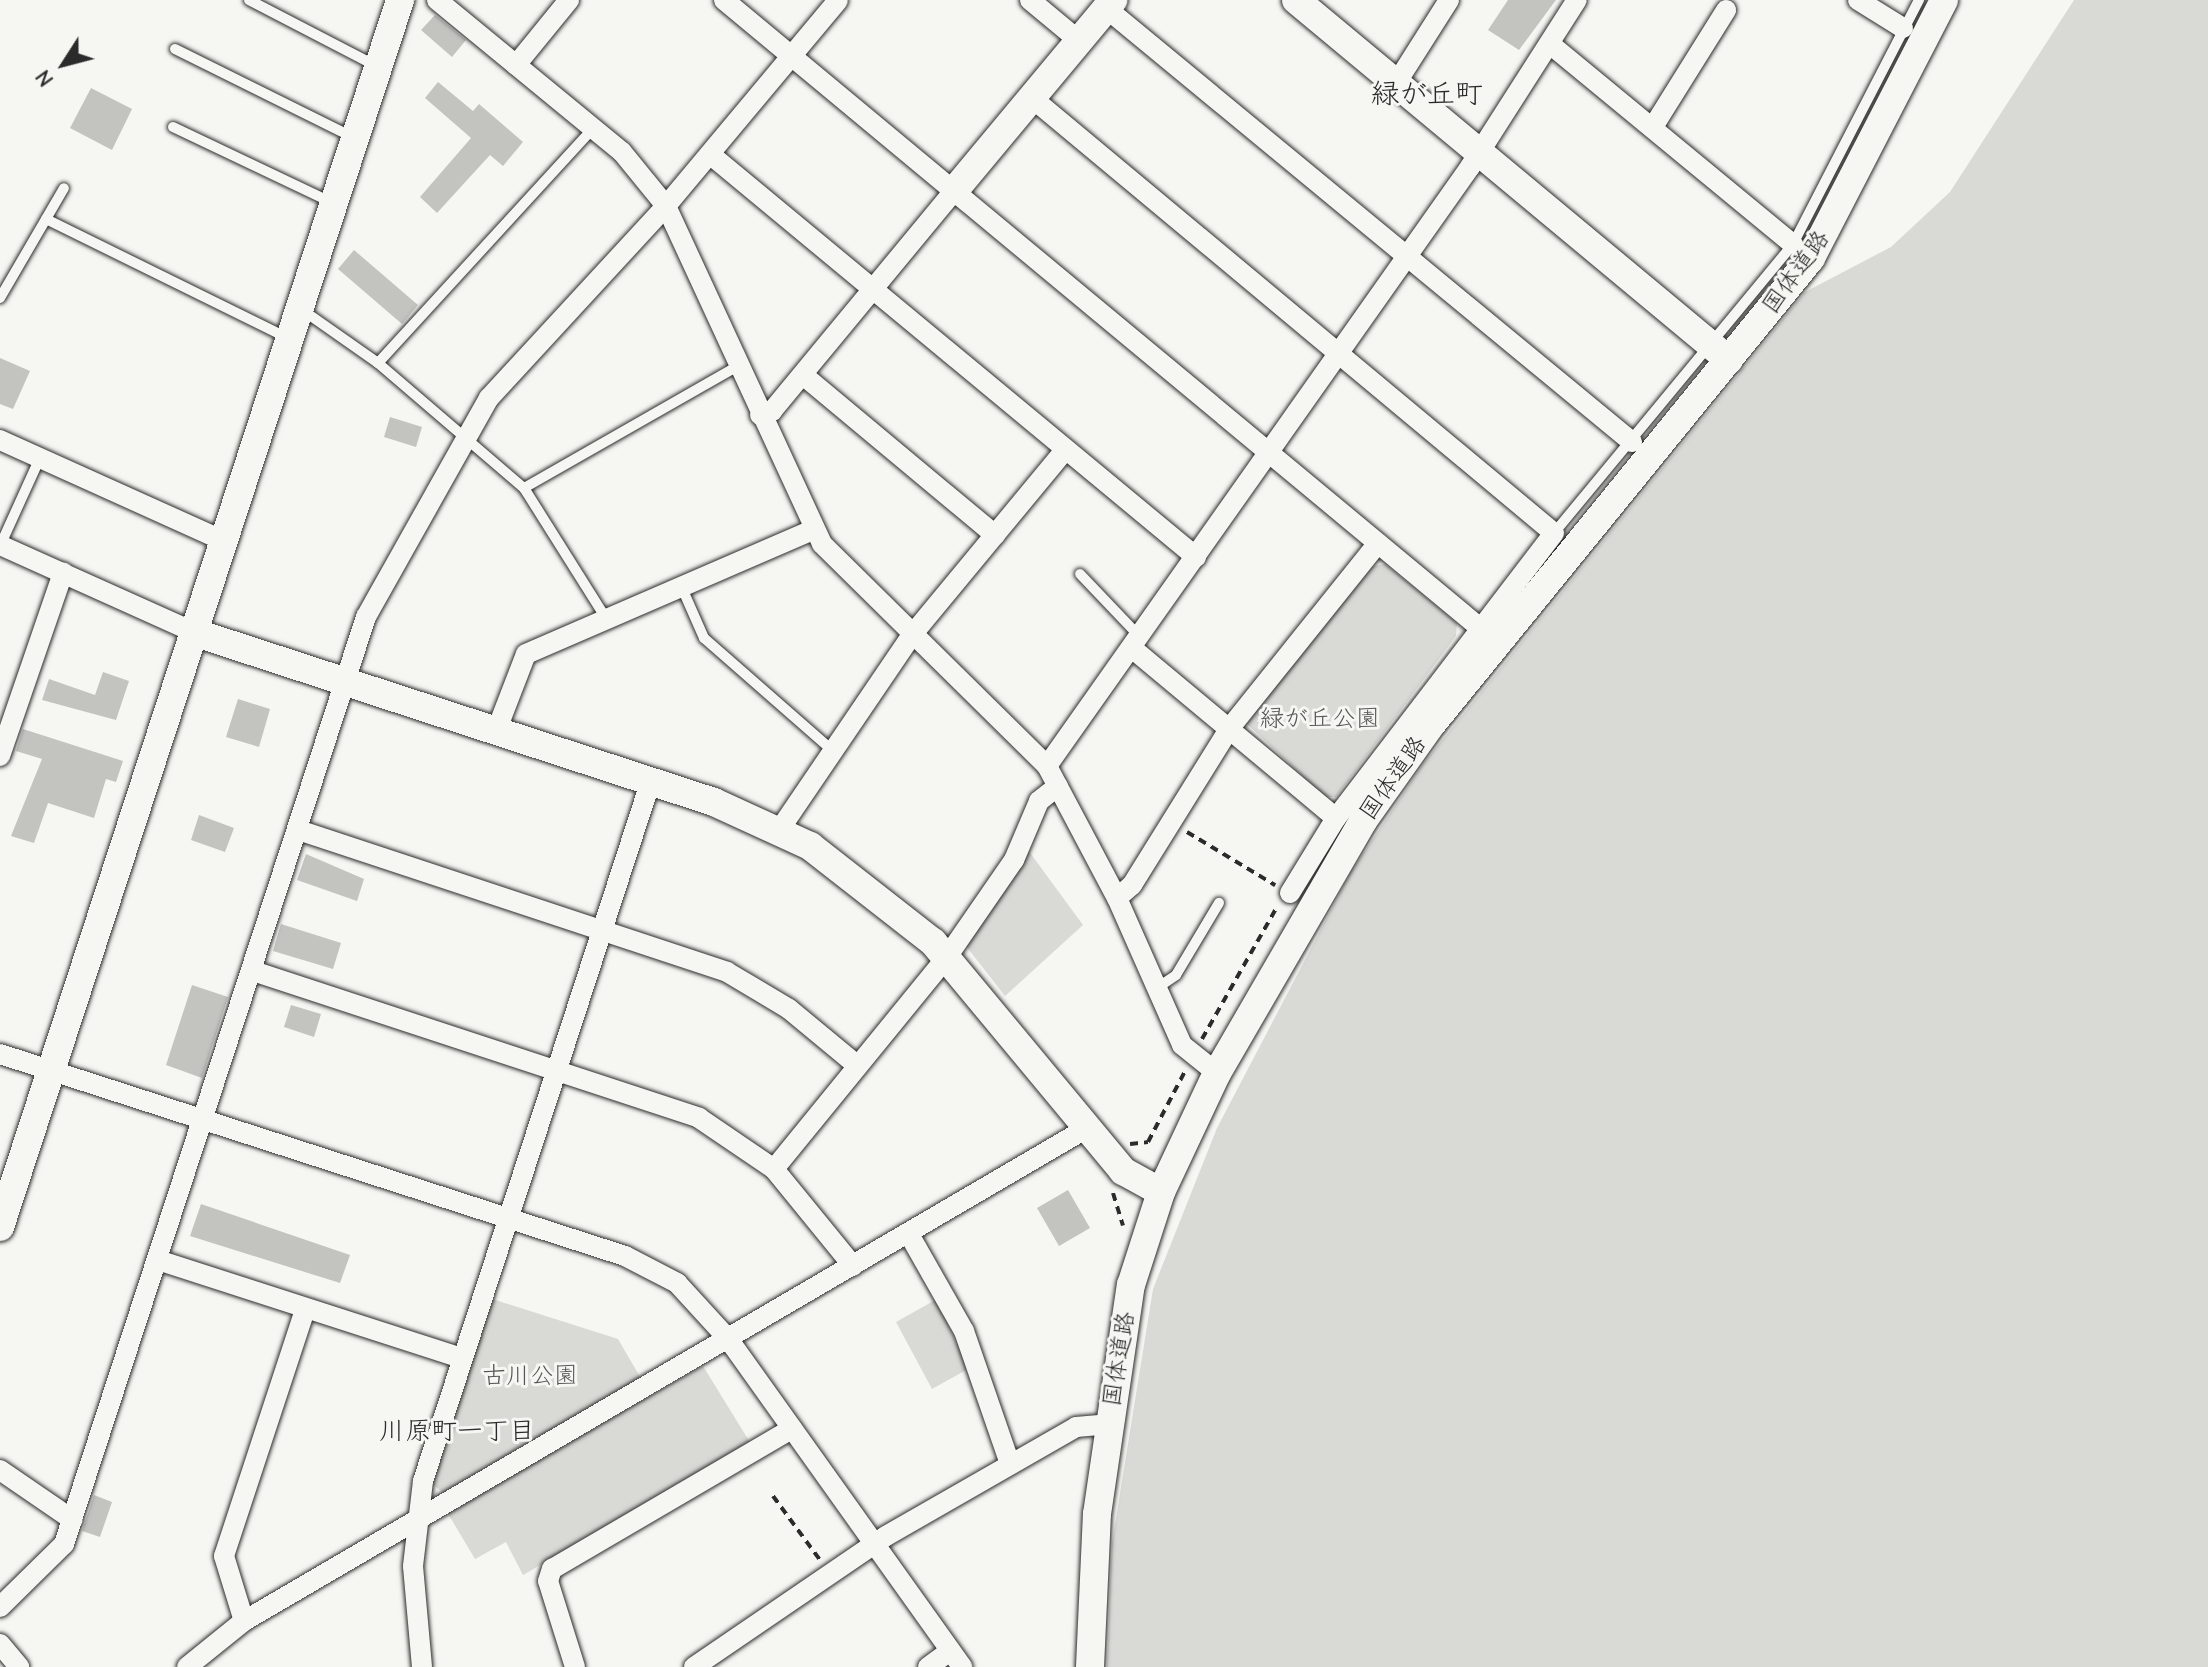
<!DOCTYPE html>
<html>
<head>
<meta charset="utf-8">
<style>
	body { margin:0 }
	#map { position:relative; width:2208px; height:1667px; overflow:hidden; background:#f6f6f2; font-family:"Comic Neue","Klee One",sans-serif }
	div>[style] { position:absolute }
	[style*='--x'] { left:calc(var(--x)*1px); top:calc(var(--y)*1px); width:calc(var(--w)*1px); rotate:calc(var(--a)*1deg) }
	.green>* { inset:0; background:#d9d9d5 }
	.building>* { inset:0; background:#c3c3c0 }
	.path>* { height:4px; margin-top:-2px; transform-origin:0; background:repeating-linear-gradient(90deg,#2b2b2b 0 8px,transparent 0 14px) }
	.roads { filter:drop-shadow(0 0 2px #2b2b2b) drop-shadow(0 0 2px #2b2b2b) }
	.lane>* { height:10px; margin:-5px; padding:0 5px; transform-origin:5px; border-radius:5px; background:#f6f6f2 }
	.street>* { height:20px; margin:-10px; padding:0 10px; transform-origin:10px; border-radius:10px; background:#f6f6f2 }
	.secondary>* { height:28px; margin:-14px; padding:0 14px; transform-origin:14px; border-radius:14px; background:#f6f6f2 }
	span { translate:-50% -50%; white-space:nowrap; text-align:center; line-height:1.15; -webkit-text-stroke:6px #f6f6f2; paint-order:stroke }
	.street-label { font-size:24px; color:#2b2b2b }
	.park-label { font-size:24px; color:#565656 }
	.neighbourhood-label { font-size:26px; color:#2b2b2b }
	.quarter-label { font-size:28px; color:#2b2b2b }
	.north { position:absolute; left:24px; top:24px; width:80px; height:80px; -webkit-text-stroke:6px #f6f6f2; paint-order:stroke; rotate:234deg; font-size:22px; font-weight:700; line-height:32px; text-align:center; color:#2b2b2b }
	.north::after { content:''; display:block; margin:auto; width:28px; height:36px; background:#2b2b2b; clip-path:polygon(50% 0,100% 100%,50% 72%,0 100%) }
</style>
</head>
<body>
<div id="map">
	<div class="green">
		<i style="clip-path:polygon(2074px 0,2208px 0,2208px 1667px,1107px 1667px,1112px 1543px,1153px 1289px,1217px 1128px,1351px 872px,1423px 764px,1805px 292px,1891px 247px,1950px 192px)"></i>
		<i style="clip-path:polygon(1385px 564px,1457px 623px,1456px 636px,1336px 797px,1325px 797px,1245px 722px,1373px 566px)"></i>
		<i style="clip-path:polygon(1028px 850px,1083px 925px,1005px 996px,966px 946px)"></i>
		<i style="clip-path:polygon(489px 1298px,618px 1339px,643px 1382px,446px 1495px,431px 1483px)"></i>
		<i style="clip-path:polygon(937px 1299px,968px 1369px,932px 1389px,896px 1322px)"></i>
		<i style="clip-path:polygon(703px 1366px,751px 1444px,523px 1575px,506px 1542px,475px 1559px,447px 1512px)"></i>
	</div>
	<div class="building">
		<i style="clip-path:polygon(1508px 0,1556px 0,1519px 50px,1488px 30px)"></i>
		<i style="clip-path:polygon(435px 15px,466px 40px,452px 57px,421px 30px)"></i>
		<i style="clip-path:polygon(438px 82px,473px 111px,479px 104px,523px 142px,503px 166px,490px 155px,437px 213px,420px 197px,471px 138px,425px 98px)"></i>
		<i style="clip-path:polygon(91px 88px,132px 109px,112px 150px,70px 128px)"></i>
		<i style="clip-path:polygon(354px 250px,418px 305px,402px 324px,338px 269px)"></i>
		<i style="clip-path:polygon(0 358px,30px 371px,13px 409px,0 404px)"></i>
		<i style="clip-path:polygon(390px 417px,422px 427px,416px 447px,384px 437px)"></i>
		<i style="clip-path:polygon(103px 672px,129px 681px,116px 720px,42px 700px,49px 679px,95px 695px)"></i>
		<i style="clip-path:polygon(238px 699px,270px 709px,259px 747px,226px 737px)"></i>
		<i style="clip-path:polygon(23px 729px,123px 761px,116px 782px,106px 779px,94px 818px,48px 803px,34px 843px,11px 836px,42px 759px,16px 751px)"></i>
		<i style="clip-path:polygon(199px 815px,234px 828px,225px 852px,191px 840px)"></i>
		<i style="clip-path:polygon(306px 854px,364px 879px,357px 901px,297px 880px)"></i>
		<i style="clip-path:polygon(281px 924px,341px 943px,333px 969px,273px 951px)"></i>
		<i style="clip-path:polygon(192px 985px,228px 997px,202px 1078px,166px 1065px)"></i>
		<i style="clip-path:polygon(291px 1005px,321px 1014px,314px 1037px,284px 1027px)"></i>
		<i style="clip-path:polygon(1068px 1190px,1090px 1228px,1059px 1246px,1037px 1208px)"></i>
		<i style="clip-path:polygon(201px 1204px,350px 1255px,340px 1283px,190px 1236px)"></i>
		<i style="clip-path:polygon(94px 1495px,112px 1502px,100px 1537px,82px 1531px)"></i>
	</div>
	<div class="path">
		<i style="--x:1187;--y:832;--w:103;--a:31.1"></i>
		<i style="--x:1202;--y:1039;--w:152;--a:-60.4"></i>
		<i style="--x:1130;--y:1144;--w:18;--a:-6"></i>
		<i style="--x:1148;--y:1142;--w:78;--a:-62.4"></i>
		<i style="--x:1113;--y:1193;--w:34;--a:73"></i>
		<i style="--x:773;--y:1496;--w:79;--a:53.7"></i>
	</div>
	<div class="roads">
		<div class="lane">
			<i style="--x:249;--y:0;--w:145;--a:27.4"></i>
			<i style="--x:175;--y:49;--w:198;--a:26.4"></i>
			<i style="--x:173;--y:127;--w:177;--a:25.4"></i>
			<i style="--x:46;--y:219;--w:270;--a:26.2"></i>
			<i style="--x:0;--y:298;--w:127;--a:-59.8"></i>
			<i style="--x:301;--y:309;--w:94;--a:35"></i>
			<i style="--x:378;--y:363;--w:192;--a:40.6"></i>
			<i style="--x:524;--y:488;--w:154;--a:57.8"></i>
			<i style="--x:378;--y:363;--w:319;--a:-47.5"></i>
			<i style="--x:524;--y:488;--w:246;--a:-29.7"></i>
			<i style="--x:1554;--y:533;--w:375;--a:-50.4"></i>
			<i style="--x:1793;--y:244;--w:275;--a:-62.7"></i>
			<i style="--x:0;--y:546;--w:97;--a:-65.6"></i>
			<i style="--x:1080;--y:574;--w:86;--a:46.4"></i>
			<i style="--x:682;--y:588;--w:55;--a:66.3"></i>
			<i style="--x:704;--y:638;--w:170;--a:41.2"></i>
			<i style="--x:1157;--y:988;--w:23;--a:-34"></i>
			<i style="--x:1176;--y:975;--w:84;--a:-59.2"></i>
		</div>
		<div class="street">
			<i style="--x:437;--y:0;--w:239;--a:39.4"></i>
			<i style="--x:622;--y:152;--w:70;--a:50.8"></i>
			<i style="--x:666;--y:206;--w:372;--a:65.2"></i>
			<i style="--x:822;--y:544;--w:316;--a:44.6"></i>
			<i style="--x:1047;--y:766;--w:149;--a:62.1"></i>
			<i style="--x:1117;--y:898;--w:161;--a:66.1"></i>
			<i style="--x:1182;--y:1045;--w:45;--a:38.7"></i>
			<i style="--x:724;--y:0;--w:981;--a:39.71"></i>
			<i style="--x:1030;--y:0;--w:62;--a:39.8"></i>
			<i style="--x:1858;--y:0;--w:53;--a:31.9"></i>
			<i style="--x:1106;--y:8;--w:682;--a:39.53"></i>
			<i style="--x:1550;--y:44;--w:315;--a:39.5"></i>
			<i style="--x:516;--y:65;--w:84;--a:-50.8"></i>
			<i style="--x:1397;--y:82;--w:97;--a:-57.6"></i>
			<i style="--x:1032;--y:98;--w:679;--a:39.81"></i>
			<i style="--x:1554;--y:533;--w:359;--a:127.4"></i>
			<i style="--x:1336;--y:818;--w:88;--a:121.5"></i>
			<i style="--x:1653;--y:127;--w:138;--a:-58"></i>
			<i style="--x:711;--y:155;--w:630;--a:39.65"></i>
			<i style="--x:803;--y:375;--w:250;--a:39.8"></i>
			<i style="--x:760;--y:415;--w:13;--a:-18"></i>
			<i style="--x:772;--y:411;--w:286;--a:-50.4"></i>
			<i style="--x:0;--y:440;--w:246;--a:24.3"></i>
			<i style="--x:0;--y:545;--w:215;--a:24.2"></i>
			<i style="--x:1133;--y:649;--w:264;--a:39.8"></i>
			<i style="--x:497;--y:729;--w:80;--a:-68.9"></i>
			<i style="--x:526;--y:654;--w:313;--a:-23.4"></i>
			<i style="--x:0;--y:756;--w:194;--a:-71"></i>
			<i style="--x:1047;--y:766;--w:733;--a:-54.77"></i>
			<i style="--x:1470;--y:167;--w:198;--a:-57.4"></i>
			<i style="--x:780;--y:829;--w:235;--a:-55.8"></i>
			<i style="--x:912;--y:635;--w:241;--a:-50.4"></i>
			<i style="--x:298;--y:830;--w:452;--a:18.3"></i>
			<i style="--x:727;--y:972;--w:72;--a:30.8"></i>
			<i style="--x:789;--y:1009;--w:89;--a:39.6"></i>
			<i style="--x:1117;--y:898;--w:20;--a:-41"></i>
			<i style="--x:1132;--y:885;--w:184;--a:-58.1"></i>
			<i style="--x:1229;--y:729;--w:238;--a:-51.3"></i>
			<i style="--x:253;--y:971;--w:470;--a:18.2"></i>
			<i style="--x:699;--y:1118;--w:91;--a:34.2"></i>
			<i style="--x:774;--y:1169;--w:125;--a:50.8"></i>
			<i style="--x:0;--y:1054;--w:657;--a:17.91"></i>
			<i style="--x:625;--y:1256;--w:59;--a:27.4"></i>
			<i style="--x:677;--y:1283;--w:77;--a:47.6"></i>
			<i style="--x:729;--y:1340;--w:402;--a:54.5"></i>
			<i style="--x:774;--y:1169;--w:274;--a:-50.8"></i>
			<i style="--x:947;--y:957;--w:118;--a:-55.4"></i>
			<i style="--x:1014;--y:860;--w:64;--a:-67"></i>
			<i style="--x:1039;--y:801;--w:24;--a:-38"></i>
			<i style="--x:910;--y:1236;--w:109;--a:60.4"></i>
			<i style="--x:964;--y:1331;--w:141;--a:70.9"></i>
			<i style="--x:158;--y:1260;--w:319;--a:17.9"></i>
			<i style="--x:0;--y:1470;--w:88;--a:34.4"></i>
			<i style="--x:0;--y:1607;--w:90;--a:-44.5"></i>
			<i style="--x:64;--y:1544;--w:975;--a:-71.96"></i>
			<i style="--x:366;--y:617;--w:251;--a:-60.7"></i>
			<i style="--x:489;--y:398;--w:261;--a:-47.3"></i>
			<i style="--x:666;--y:206;--w:268;--a:-50.1"></i>
			<i style="--x:244;--y:1621;--w:68;--a:-107.1"></i>
			<i style="--x:224;--y:1556;--w:260;--a:-71.8"></i>
			<i style="--x:0;--y:1644;--w:30;--a:50"></i>
			<i style="--x:187;--y:1667;--w:73;--a:-38.9"></i>
			<i style="--x:244;--y:1621;--w:977;--a:-30.32"></i>
			<i style="--x:422;--y:1667;--w:101;--a:-95.1"></i>
			<i style="--x:413;--y:1566;--w:86;--a:-83.3"></i>
			<i style="--x:423;--y:1481;--w:737;--a:-71.98"></i>
			<i style="--x:575;--y:1667;--w:90;--a:-107.4"></i>
			<i style="--x:548;--y:1581;--w:13;--a:-72"></i>
			<i style="--x:552;--y:1569;--w:278;--a:-30.3"></i>
			<i style="--x:694;--y:1667;--w:232;--a:-34.3"></i>
			<i style="--x:886;--y:1536;--w:219;--a:-29.8"></i>
			<i style="--x:1076;--y:1427;--w:32;--a:-5"></i>
			<i style="--x:928;--y:1667;--w:27;--a:-36"></i>
		</div>
		<div class="secondary">
			<i style="--x:1296;--y:0;--w:563;--a:39.74"></i>
			<i style="--x:954;--y:191;--w:249;--a:-50.2"></i>
			<i style="--x:196;--y:633;--w:545;--a:18.07"></i>
			<i style="--x:714;--y:802;--w:106;--a:24.6"></i>
			<i style="--x:810;--y:846;--w:156;--a:38"></i>
			<i style="--x:933;--y:942;--w:298;--a:50.3"></i>
			<i style="--x:1123;--y:1171;--w:43;--a:28.9"></i>
			<i style="--x:0;--y:1227;--w:1291;--a:-71.94"></i>
			<i style="--x:1090;--y:1667;--w:153;--a:-87.4"></i>
			<i style="--x:1097;--y:1514;--w:232;--a:-81.6"></i>
			<i style="--x:1131;--y:1285;--w:98;--a:-72.1"></i>
			<i style="--x:1161;--y:1192;--w:132;--a:-64.8"></i>
			<i style="--x:1217;--y:1073;--w:291;--a:-59.9"></i>
			<i style="--x:1363;--y:821;--w:118;--a:-54.7"></i>
			<i style="--x:1431;--y:725;--w:602;--a:-50.86"></i>
			<i style="--x:1811;--y:258;--w:290;--a:-62.7"></i>
		</div>
	</div>
	<div class="street-label">
		<span style="left:1796px;top:272px;rotate:-54deg">国体道路</span>
		<span style="left:1393px;top:778px;rotate:-55deg">国体道路</span>
		<span style="left:1119px;top:1359px;rotate:-81deg">国体道路</span>
	</div>
	<div class="park-label">
		<span style="left:1320px;top:719px">緑が丘公園</span>
		<span style="left:530px;top:1376px">古川公園</span>
	</div>
	<div class="neighbourhood-label">
		<span style="left:457px;top:1432px">川原町一丁目</span>
	</div>
	<div class="quarter-label">
		<span style="left:1427px;top:94px">緑が丘町</span>
	</div>
	<div class="north">N</div>
</div>
</body>
</html>
